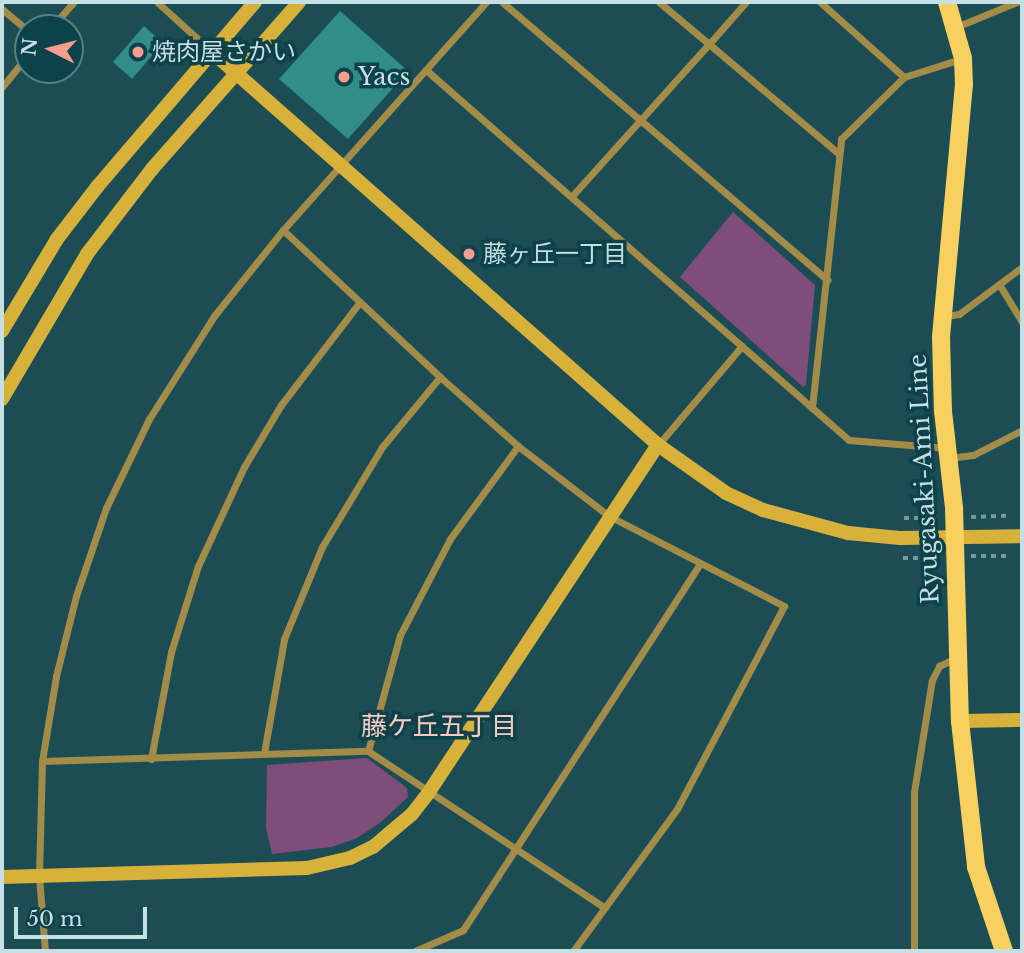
<!DOCTYPE html>
<html>
<head>
<meta charset="utf-8">
<style>
	body { margin:0 }
	#map { position:relative; width:1024px; height:953px; overflow:hidden; background:#1c4d55; font-family:"Libre Baskerville","Noto Sans JP",serif }
	div>[style] { position:absolute }
	[style*='--x'] { left:calc(var(--x)*1px); top:calc(var(--y)*1px); width:calc(var(--w)*1px); rotate:calc(var(--a)*1deg) }
	.green>* { inset:0; background:#7e4d7a }
	.building>* { inset:0; background:#318d88 }
	.path>* { height:3.5px; margin-top:-1.75px; transform-origin:0; background:repeating-linear-gradient(90deg,#74999f 0 5px,transparent 0 10px) }
	.street>* { height:7px; margin:-3.5px; padding:0 3.5px; transform-origin:3.5px; border-radius:3.5px; background:#a38b48 }
	.secondary>* { height:14px; margin:-7px; padding:0 7px; transform-origin:7px; border-radius:7px; background:#d8b13b }
	.primary>* { height:18px; margin:-9px; padding:0 9px; transform-origin:9px; border-radius:9px; background:#f7d05e }
	.dots>* { width:19px; height:19px; translate:-50% -50%; box-sizing:border-box; border:4px solid #0e424a; border-radius:50% }
	span { translate:-50% -50%; white-space:nowrap; text-align:center; line-height:1.15; -webkit-text-stroke:7px #0e424a; paint-order:stroke }
	.poi-label { font-size:24px; color:#c6dfe3 }
	.left { translate:0 -50%; text-align:left }
	.street-label { font-size:24px; color:#c6dfe3 }
	.neighbourhood-label { font-size:26px; color:#fdcac1 }
	.frame { position:absolute; inset:0; border:4px solid #c6dfe3; pointer-events:none }
	.north { position:absolute; left:14px; top:14px; width:70px; height:70px; box-sizing:border-box; background:#0e424a; border:2px solid #588187; border-radius:50%; rotate:276deg; font-size:19px; font-weight:700; line-height:28px; text-align:center; color:#c6dfe3 }
	.north::after { content:''; display:block; margin:auto; width:24px; height:32px; background:#f59d8e; clip-path:polygon(50% 0,100% 100%,50% 72%,0 100%) }
	.scale { position:absolute; left:14px; top:907px; width:133px; height:32px; box-sizing:border-box; border:4px solid #c6dfe3; border-top:0; padding-left:9px; font-size:21px; line-height:24px; white-space:nowrap; color:#c6dfe3; -webkit-text-stroke:5px #0e424a; paint-order:stroke }
</style>
</head>
<body>
<div id="map">
	<div class="green">
		<i style="clip-path:polygon(733px 212px,815px 285px,806px 385px,803px 387px,680px 277px)"></i>
		<i style="clip-path:polygon(367px 758px,407px 788px,408px 797px,381px 822px,357px 838px,332px 847px,272px 854px,266px 828px,267px 765px)"></i>
	</div>
	<div class="building">
		<i style="clip-path:polygon(340px 11px,408px 71px,348px 139px,279px 79px)"></i>
		<i style="clip-path:polygon(144px 26px,163px 43px,132px 79px,113px 62px)"></i>
	</div>
	<div class="path">
		<i style="--x:971;--y:517;--w:36;--a:-2"></i>
		<i style="--x:904;--y:518;--w:33;--a:0"></i>
		<i style="--x:971;--y:556;--w:36;--a:0"></i>
		<i style="--x:903;--y:558;--w:37;--a:0"></i>
	</div>
	<div class="street">
		<i style="--x:157;--y:2;--w:73;--a:42.2"></i>
		<i style="--x:502;--y:2;--w:428;--a:40.5"></i>
		<i style="--x:746;--y:2;--w:56;--a:131.4"></i>
		<i style="--x:709;--y:44;--w:170;--a:40.2"></i>
		<i style="--x:820;--y:2;--w:113;--a:41.8"></i>
		<i style="--x:2;--y:9;--w:34;--a:40"></i>
		<i style="--x:956;--y:27;--w:66;--a:-22.3"></i>
		<i style="--x:51;--y:28;--w:35;--a:-49"></i>
		<i style="--x:426;--y:70;--w:562;--a:41.18"></i>
		<i style="--x:849;--y:440;--w:98;--a:4.7"></i>
		<i style="--x:2;--y:87;--w:41;--a:-50.9"></i>
		<i style="--x:572;--y:196;--w:205;--a:-48"></i>
		<i style="--x:709;--y:44;--w:65;--a:-140"></i>
		<i style="--x:283;--y:230;--w:215;--a:43.1"></i>
		<i style="--x:440;--y:377;--w:104;--a:41.5"></i>
		<i style="--x:518;--y:446;--w:115;--a:37.6"></i>
		<i style="--x:609;--y:516;--w:197;--a:27.2"></i>
		<i style="--x:784;--y:606;--w:229;--a:117.8"></i>
		<i style="--x:677;--y:809;--w:176;--a:126.2"></i>
		<i style="--x:999;--y:284;--w:44;--a:58.8"></i>
		<i style="--x:942;--y:317;--w:17;--a:-10"></i>
		<i style="--x:959;--y:314;--w:79;--a:-36.7"></i>
		<i style="--x:812;--y:408;--w:271;--a:-83.8"></i>
		<i style="--x:841;--y:139;--w:88;--a:-44.5"></i>
		<i style="--x:904;--y:77;--w:60;--a:-17.5"></i>
		<i style="--x:658;--y:445;--w:130;--a:-49.7"></i>
		<i style="--x:518;--y:446;--w:115;--a:126.2"></i>
		<i style="--x:450;--y:539;--w:108;--a:117.5"></i>
		<i style="--x:400;--y:635;--w:120;--a:105.4"></i>
		<i style="--x:368;--y:751;--w:284;--a:33.5"></i>
		<i style="--x:949;--y:458;--w:24;--a:-7"></i>
		<i style="--x:973;--y:455;--w:55;--a:-27"></i>
		<i style="--x:264;--y:753;--w:116;--a:-80"></i>
		<i style="--x:284;--y:639;--w:100;--a:-67.6"></i>
		<i style="--x:322;--y:547;--w:117;--a:-59"></i>
		<i style="--x:382;--y:447;--w:91;--a:-50.4"></i>
		<i style="--x:151;--y:759;--w:109;--a:-79.4"></i>
		<i style="--x:171;--y:652;--w:90;--a:-72.6"></i>
		<i style="--x:198;--y:566;--w:109;--a:-65.1"></i>
		<i style="--x:244;--y:467;--w:72;--a:-59.2"></i>
		<i style="--x:281;--y:405;--w:128;--a:-52.6"></i>
		<i style="--x:42;--y:761;--w:326;--a:-1.8"></i>
		<i style="--x:45;--y:951;--w:75;--a:-94.6"></i>
		<i style="--x:39;--y:876;--w:115;--a:-88.5"></i>
		<i style="--x:42;--y:761;--w:86;--a:-80.6"></i>
		<i style="--x:56;--y:676;--w:82;--a:-76"></i>
		<i style="--x:76;--y:596;--w:93;--a:-71.2"></i>
		<i style="--x:106;--y:508;--w:99;--a:-64.2"></i>
		<i style="--x:149;--y:419;--w:122;--a:-57.7"></i>
		<i style="--x:214;--y:316;--w:110;--a:-51.3"></i>
		<i style="--x:283;--y:230;--w:305;--a:-48.3"></i>
		<i style="--x:415;--y:951;--w:52;--a:-23.6"></i>
		<i style="--x:463;--y:930;--w:435;--a:-57.1"></i>
		<i style="--x:914;--y:951;--w:159;--a:-90"></i>
		<i style="--x:914;--y:792;--w:113;--a:-80.9"></i>
		<i style="--x:932;--y:680;--w:16;--a:-63"></i>
		<i style="--x:939;--y:666;--w:19;--a:-25"></i>
	</div>
	<div class="secondary">
		<i style="--x:211;--y:51;--w:596;--a:41.39"></i>
		<i style="--x:658;--y:445;--w:83;--a:35.2"></i>
		<i style="--x:726;--y:493;--w:41;--a:24.7"></i>
		<i style="--x:763;--y:510;--w:88;--a:15.1"></i>
		<i style="--x:848;--y:533;--w:52;--a:5.5"></i>
		<i style="--x:900;--y:538;--w:122;--a:-0.9"></i>
		<i style="--x:2;--y:331;--w:107;--a:-59.1"></i>
		<i style="--x:57;--y:239;--w:66;--a:-52.4"></i>
		<i style="--x:97;--y:187;--w:243;--a:-49.5"></i>
		<i style="--x:2;--y:399;--w:168;--a:-59.6"></i>
		<i style="--x:87;--y:254;--w:107;--a:-52.6"></i>
		<i style="--x:152;--y:169;--w:222;--a:-48.6"></i>
		<i style="--x:960;--y:721;--w:62;--a:-0.9"></i>
		<i style="--x:2;--y:877;--w:305;--a:-1.7"></i>
		<i style="--x:307;--y:868;--w:44;--a:-13.1"></i>
		<i style="--x:350;--y:858;--w:25;--a:-26"></i>
		<i style="--x:373;--y:847;--w:51;--a:-40.2"></i>
		<i style="--x:412;--y:814;--w:28;--a:-52"></i>
		<i style="--x:429;--y:792;--w:416;--a:-56.6"></i>
	</div>
	<div class="primary">
		<i style="--x:947;--y:2;--w:58;--a:74.1"></i>
		<i style="--x:963;--y:58;--w:26;--a:88"></i>
		<i style="--x:964;--y:84;--w:254;--a:95.2"></i>
		<i style="--x:941;--y:337;--w:74;--a:88.5"></i>
		<i style="--x:943;--y:411;--w:98;--a:83.5"></i>
		<i style="--x:954;--y:508;--w:213;--a:88.4"></i>
		<i style="--x:960;--y:721;--w:147;--a:83.7"></i>
		<i style="--x:976;--y:867;--w:89;--a:71.6"></i>
	</div>
	<div class="dots">
		<i style="left:138px;top:52px;background:#f59d8e"></i>
		<i style="left:344px;top:77px;background:#f59d8e"></i>
		<i style="left:469px;top:254px;background:#f59d8e"></i>
	</div>
	<div class="poi-label">
		<span class="left" style="left:152px;top:52px">焼肉屋さかい</span>
		<span class="left" style="left:358px;top:77px">Yacs</span>
		<span class="left" style="left:483px;top:254px">藤ヶ丘一丁目</span>
	</div>
	<div class="street-label">
		<span style="left:924px;top:479px;rotate:-93deg">Ryugasaki-Ami Line</span>
	</div>
	<div class="neighbourhood-label">
		<span style="left:439px;top:727px">藤ケ丘五丁目</span>
	</div>
	<div class="frame"></div>
	<div class="north">N</div>
	<div class="scale">50 m</div>
</div>
</body>
</html>
